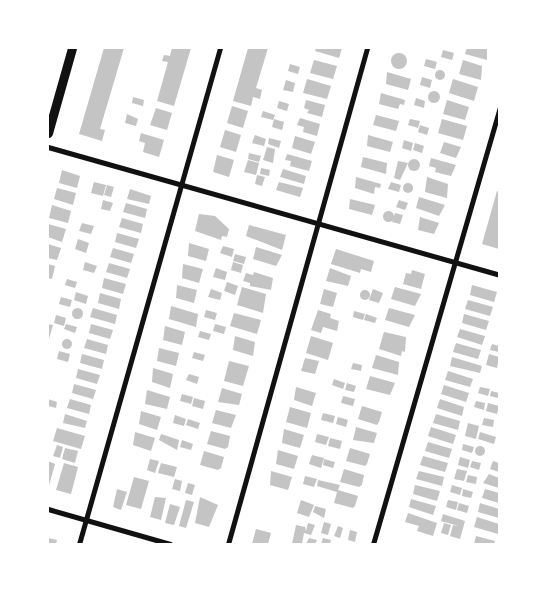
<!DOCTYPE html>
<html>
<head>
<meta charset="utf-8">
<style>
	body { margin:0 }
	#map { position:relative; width:547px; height:592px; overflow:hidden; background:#fff; font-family:"IBM Plex Serif",serif }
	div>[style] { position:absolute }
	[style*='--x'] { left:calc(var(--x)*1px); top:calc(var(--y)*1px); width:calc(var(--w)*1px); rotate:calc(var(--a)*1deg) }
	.building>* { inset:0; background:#c4c4c4 }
	.round { border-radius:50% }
	.minor>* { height:5px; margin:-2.5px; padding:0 2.5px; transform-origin:2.5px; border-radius:2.5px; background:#111 }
	.secondary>* { height:9px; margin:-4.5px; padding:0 4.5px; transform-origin:4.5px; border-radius:4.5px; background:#111 }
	span { translate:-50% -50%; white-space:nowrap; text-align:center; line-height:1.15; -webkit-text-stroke:4px #fff; paint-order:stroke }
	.frame { position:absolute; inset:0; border:49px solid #fff; pointer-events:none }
</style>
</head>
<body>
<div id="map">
	<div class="building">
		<i style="clip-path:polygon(104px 48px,124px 48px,100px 129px,105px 130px,102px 141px,79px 134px)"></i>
		<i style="clip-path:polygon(172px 48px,191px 48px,174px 106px,157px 101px,168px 62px,162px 61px,164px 55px,170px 56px)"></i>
		<i style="clip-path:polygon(248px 48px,268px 48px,256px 88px,262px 90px,260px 99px,253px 97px,251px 106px,233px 101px)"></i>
		<i style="clip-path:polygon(316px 48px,342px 48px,339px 58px,315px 51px)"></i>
		<i style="clip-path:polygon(467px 48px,487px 48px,487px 60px,465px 54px)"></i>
		<i style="clip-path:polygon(443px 50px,454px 53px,452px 60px,441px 57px)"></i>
		<i class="round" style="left:391px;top:53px;width:16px;height:16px"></i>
		<i style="clip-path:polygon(426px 59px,437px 62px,435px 69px,424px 66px)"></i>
		<i style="clip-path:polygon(314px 60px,337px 66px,333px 79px,310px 73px)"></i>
		<i style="clip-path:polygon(463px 60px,482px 66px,481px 80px,459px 74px)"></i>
		<i style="clip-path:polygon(290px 64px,300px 67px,298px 74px,288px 71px)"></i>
		<i class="round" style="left:435px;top:70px;width:10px;height:10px"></i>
		<i style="clip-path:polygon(387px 72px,411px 79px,408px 90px,386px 84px)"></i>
		<i style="clip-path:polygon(422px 77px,432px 80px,430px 88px,420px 85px)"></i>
		<i style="clip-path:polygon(307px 79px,331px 86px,327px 99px,303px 93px)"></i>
		<i style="clip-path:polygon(453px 79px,478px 87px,474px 101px,449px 93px)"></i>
		<i style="clip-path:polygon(286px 80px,295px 83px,293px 92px,283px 90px)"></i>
		<i class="round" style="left:428px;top:91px;width:12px;height:12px"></i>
		<i style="clip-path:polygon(381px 93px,405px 100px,404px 105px,400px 104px,398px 109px,379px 104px)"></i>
		<i style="clip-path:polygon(133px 97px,144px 100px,143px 106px,132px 103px)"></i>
		<i style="clip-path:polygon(416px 98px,425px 101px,424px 108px,414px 105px)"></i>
		<i style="clip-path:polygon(306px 100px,325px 105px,322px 117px,307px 113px,309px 110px,304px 108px)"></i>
		<i style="clip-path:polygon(447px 100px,469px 107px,465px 120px,443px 114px)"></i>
		<i style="clip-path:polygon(279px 101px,289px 104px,287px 111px,277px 108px)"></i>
		<i style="clip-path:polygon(232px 106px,248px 111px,243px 128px,227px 123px)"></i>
		<i style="clip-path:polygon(156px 108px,172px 113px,167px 130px,150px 125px)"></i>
		<i style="clip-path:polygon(263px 111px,275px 115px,273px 120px,261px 117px)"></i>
		<i style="clip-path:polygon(127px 114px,138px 119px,136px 126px,125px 123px)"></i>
		<i style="clip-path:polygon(376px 115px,399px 121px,396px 131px,373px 125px)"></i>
		<i style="clip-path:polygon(300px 118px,320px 124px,317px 136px,303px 132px,304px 127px,297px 125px)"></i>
		<i style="clip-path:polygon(274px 119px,284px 122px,282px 130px,272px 127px)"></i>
		<i style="clip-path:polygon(410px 119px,420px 121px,418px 128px,408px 125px)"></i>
		<i style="clip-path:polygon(442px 119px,467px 126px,463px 140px,438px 133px)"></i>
		<i style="clip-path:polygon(420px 125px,429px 128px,427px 135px,418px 132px)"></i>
		<i style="clip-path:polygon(225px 130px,241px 135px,236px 152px,220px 147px)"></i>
		<i style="clip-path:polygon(141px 133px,164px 140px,159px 157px,143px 152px,145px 143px,139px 141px)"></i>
		<i style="clip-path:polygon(255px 135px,266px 139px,264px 146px,252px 143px)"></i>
		<i style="clip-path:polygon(368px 135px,393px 142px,390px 152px,367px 146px)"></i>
		<i style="clip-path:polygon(295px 136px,315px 142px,311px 154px,292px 148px)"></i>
		<i style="clip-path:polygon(269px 138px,281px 141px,279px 148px,268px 144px)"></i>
		<i style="clip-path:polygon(404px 140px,413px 143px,411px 151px,402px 148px)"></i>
		<i style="clip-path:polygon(444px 142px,461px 147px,456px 158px,440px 153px)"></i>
		<i style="clip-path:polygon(415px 143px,424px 146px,422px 153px,413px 150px)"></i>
		<i style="clip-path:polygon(267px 147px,275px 149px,273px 163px,263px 160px)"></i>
		<i style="clip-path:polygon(249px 153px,261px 156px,259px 162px,248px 159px)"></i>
		<i style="clip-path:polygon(287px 154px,312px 161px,309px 171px,290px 166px,291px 161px,285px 160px)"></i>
		<i style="clip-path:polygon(217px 155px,234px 160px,229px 177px,213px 172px)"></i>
		<i style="clip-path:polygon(363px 157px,387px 163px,386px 174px,361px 167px)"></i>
		<i style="clip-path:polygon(431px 158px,456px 165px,451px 176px,435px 172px,436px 168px,429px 166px)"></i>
		<i class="round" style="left:408px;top:159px;width:12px;height:12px"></i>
		<i style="clip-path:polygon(248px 160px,259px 163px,256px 175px,244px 172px)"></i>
		<i style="clip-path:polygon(398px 161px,408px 163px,400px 180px,394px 178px)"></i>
		<i style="clip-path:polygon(261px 168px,270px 170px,269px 176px,260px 174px)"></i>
		<i style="clip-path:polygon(283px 169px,306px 176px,304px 184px,280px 177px)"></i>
		<i style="clip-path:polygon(62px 170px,80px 176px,77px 188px,59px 183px)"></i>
		<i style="clip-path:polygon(257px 175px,265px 177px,262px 186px,255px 184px)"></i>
		<i style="clip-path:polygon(356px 177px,381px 184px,380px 188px,375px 187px,374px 194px,355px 188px)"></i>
		<i style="clip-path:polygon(427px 177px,448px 184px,447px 198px,425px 192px)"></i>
		<i style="clip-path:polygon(94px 182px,106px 185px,103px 196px,91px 193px)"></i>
		<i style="clip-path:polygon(279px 182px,303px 188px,300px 197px,276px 190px)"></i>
		<i style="clip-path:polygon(391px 182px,401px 185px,399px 192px,388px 189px)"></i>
		<i class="round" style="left:403px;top:183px;width:10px;height:10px"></i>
		<i style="clip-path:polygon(107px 185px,114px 187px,111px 197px,104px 195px)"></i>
		<i style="clip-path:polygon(57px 188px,76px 193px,73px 205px,54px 199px)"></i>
		<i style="clip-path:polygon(130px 189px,151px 196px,149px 204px,127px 199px)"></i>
		<i style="clip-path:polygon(497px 191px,499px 192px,499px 249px,482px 244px)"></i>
		<i style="clip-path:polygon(419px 197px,445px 205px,439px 216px,416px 208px)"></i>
		<i style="clip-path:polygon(350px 199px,375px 205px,372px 215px,349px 209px)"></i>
		<i style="clip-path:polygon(103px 200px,113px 203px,110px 211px,101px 209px)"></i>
		<i style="clip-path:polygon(399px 200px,408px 203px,405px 210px,396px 207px)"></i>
		<i style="clip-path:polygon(126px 203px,147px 209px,145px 218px,123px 212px)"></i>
		<i style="clip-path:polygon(52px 205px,71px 211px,68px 223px,49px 218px)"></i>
		<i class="round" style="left:382.5px;top:210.5px;width:11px;height:11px"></i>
		<i style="clip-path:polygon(395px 213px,403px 215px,400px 224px,392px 222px)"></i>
		<i style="clip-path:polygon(199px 214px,215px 216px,229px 229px,227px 237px,222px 236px,221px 240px,195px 231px)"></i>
		<i style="clip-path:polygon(420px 217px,439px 223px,434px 234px,418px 230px)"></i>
		<i style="clip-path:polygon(122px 218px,143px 224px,141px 233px,119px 227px)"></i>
		<i style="clip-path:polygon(82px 223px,94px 226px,91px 234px,79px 231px)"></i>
		<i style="clip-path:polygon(48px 224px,66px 229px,62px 242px,48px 237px)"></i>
		<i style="clip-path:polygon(249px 225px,286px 235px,282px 250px,246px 236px)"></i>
		<i style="clip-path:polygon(117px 233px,139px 239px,136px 248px,115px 242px)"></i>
		<i style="clip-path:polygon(78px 239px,89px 243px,86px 253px,75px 249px)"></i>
		<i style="clip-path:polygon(189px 243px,209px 249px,206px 261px,188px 256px)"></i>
		<i style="clip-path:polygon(48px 244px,61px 248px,57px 260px,48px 258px)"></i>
		<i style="clip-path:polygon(223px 246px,234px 249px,232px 257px,220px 253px)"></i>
		<i style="clip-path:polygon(256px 247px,282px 255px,276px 266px,253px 259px)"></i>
		<i style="clip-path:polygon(113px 248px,134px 254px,131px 263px,110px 257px)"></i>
		<i style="clip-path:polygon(336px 249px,374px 261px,371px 272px,361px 269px,360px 273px,331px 264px)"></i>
		<i style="clip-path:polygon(235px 254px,246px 257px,244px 264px,233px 261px)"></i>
		<i style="clip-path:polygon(85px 262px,97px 266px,94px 273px,83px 270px)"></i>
		<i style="clip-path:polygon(233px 262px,243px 265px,241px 273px,231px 270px)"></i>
		<i style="clip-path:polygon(109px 263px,130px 269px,127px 278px,106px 272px)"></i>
		<i style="clip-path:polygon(48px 264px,55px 266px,52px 279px,48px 278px)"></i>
		<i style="clip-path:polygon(183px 264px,203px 269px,199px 283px,182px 278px)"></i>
		<i style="clip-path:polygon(216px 268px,227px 272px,225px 280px,213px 277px)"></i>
		<i style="clip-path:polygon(330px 268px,351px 276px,348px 286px,326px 281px)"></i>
		<i style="clip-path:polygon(412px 270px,425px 274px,421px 289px,403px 284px,406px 273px,411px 274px)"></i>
		<i style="clip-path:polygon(254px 272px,273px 278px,271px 290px,250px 286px,250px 283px,243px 281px,246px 273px,253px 275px)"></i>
		<i style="clip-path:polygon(104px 278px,126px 284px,123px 294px,102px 288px)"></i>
		<i style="clip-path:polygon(67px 279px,77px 282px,75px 288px,65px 285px)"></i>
		<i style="clip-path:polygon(227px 282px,238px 286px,235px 295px,224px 291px)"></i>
		<i style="clip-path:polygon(177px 285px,197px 290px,194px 303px,176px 298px)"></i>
		<i style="clip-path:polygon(472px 285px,497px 292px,494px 302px,470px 295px)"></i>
		<i style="clip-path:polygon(242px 287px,266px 294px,263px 313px,237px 305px)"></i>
		<i style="clip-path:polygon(395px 287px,421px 294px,415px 306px,391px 299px)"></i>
		<i style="clip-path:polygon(211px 289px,222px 293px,220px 300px,208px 297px)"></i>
		<i style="clip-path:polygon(324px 289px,337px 293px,333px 307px,320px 304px)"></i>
		<i style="clip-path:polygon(373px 289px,383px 293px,379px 303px,369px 300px)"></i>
		<i class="round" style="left:360px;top:290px;width:10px;height:10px"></i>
		<i style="clip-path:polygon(76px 292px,88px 296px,86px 304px,74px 300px)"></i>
		<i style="clip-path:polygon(100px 293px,121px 299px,119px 309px,98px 303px)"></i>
		<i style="clip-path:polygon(61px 297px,72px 300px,70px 307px,59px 304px)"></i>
		<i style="clip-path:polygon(468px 300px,493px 307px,490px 316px,465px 309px)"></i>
		<i style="clip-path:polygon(171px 306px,198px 314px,196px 327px,169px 319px)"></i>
		<i class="round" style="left:71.5px;top:307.5px;width:11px;height:11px"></i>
		<i style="clip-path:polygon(93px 308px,117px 315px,115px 324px,90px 317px)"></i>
		<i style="clip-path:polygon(389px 308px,415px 315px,409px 327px,385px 320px)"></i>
		<i style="clip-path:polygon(206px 310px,217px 313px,215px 320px,204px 317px)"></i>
		<i style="clip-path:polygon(318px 310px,331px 314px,330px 318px,339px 321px,337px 331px,323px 327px,321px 333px,311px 330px)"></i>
		<i style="clip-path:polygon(354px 311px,365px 314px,363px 320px,353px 317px)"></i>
		<i style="clip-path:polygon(234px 313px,261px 320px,257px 334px,230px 326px)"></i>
		<i style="clip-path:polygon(366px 314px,377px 318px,375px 323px,364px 320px)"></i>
		<i style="clip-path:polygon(464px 314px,489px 321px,486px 330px,462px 323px)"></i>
		<i style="clip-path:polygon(56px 315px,66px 318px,64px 326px,54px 323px)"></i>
		<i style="clip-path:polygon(48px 324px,53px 325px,48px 342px)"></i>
		<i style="clip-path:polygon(66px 324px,77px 327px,75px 333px,64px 329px)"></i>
		<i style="clip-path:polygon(91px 324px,113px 330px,110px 339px,89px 333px)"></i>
		<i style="clip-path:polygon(215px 324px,226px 327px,224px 334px,213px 331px)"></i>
		<i style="clip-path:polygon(165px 326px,185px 332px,182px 345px,163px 340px)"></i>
		<i style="clip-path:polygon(460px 329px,485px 336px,482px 345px,457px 337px)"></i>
		<i style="clip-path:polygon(200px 331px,211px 334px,209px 340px,198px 337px)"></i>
		<i style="clip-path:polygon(384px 332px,406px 337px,405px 352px,402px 351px,401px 356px,379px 349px)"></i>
		<i style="clip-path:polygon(235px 336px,255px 342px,253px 356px,233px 350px)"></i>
		<i style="clip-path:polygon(311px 336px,333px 343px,328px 360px,306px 353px)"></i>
		<i class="round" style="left:62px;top:339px;width:10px;height:10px"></i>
		<i style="clip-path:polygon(87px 339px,108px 345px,106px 354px,84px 348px)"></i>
		<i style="clip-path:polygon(456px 343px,481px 350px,478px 359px,453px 352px)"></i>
		<i style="clip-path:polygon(492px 344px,499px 346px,499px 352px,490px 350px)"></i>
		<i style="clip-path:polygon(159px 348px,179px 353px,176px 366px,157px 361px)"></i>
		<i style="clip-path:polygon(59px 351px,70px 354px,68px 362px,57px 359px)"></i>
		<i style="clip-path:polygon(194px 352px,205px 355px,203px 361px,192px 358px)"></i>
		<i style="clip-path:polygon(82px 354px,104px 360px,102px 369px,80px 363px)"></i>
		<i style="clip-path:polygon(489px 354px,499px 357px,497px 368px,486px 365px)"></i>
		<i style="clip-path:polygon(376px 355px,399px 362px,398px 375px,372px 368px)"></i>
		<i style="clip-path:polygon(452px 357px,482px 366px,480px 373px,450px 366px)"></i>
		<i style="clip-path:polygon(305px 358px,319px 361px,315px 374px,301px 371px)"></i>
		<i style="clip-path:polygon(229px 361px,249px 366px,243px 386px,224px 381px)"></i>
		<i style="clip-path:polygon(353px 363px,362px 365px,361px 371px,351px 369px)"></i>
		<i style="clip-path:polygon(153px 368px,173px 374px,170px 388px,152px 382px)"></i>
		<i style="clip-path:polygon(78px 369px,100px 375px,97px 384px,76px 378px)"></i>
		<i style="clip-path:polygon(448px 371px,473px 379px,470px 387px,445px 380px)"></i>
		<i style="clip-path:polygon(189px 374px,199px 377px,197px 384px,186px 380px)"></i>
		<i style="clip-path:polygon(370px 376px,395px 383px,390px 395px,366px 389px)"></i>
		<i style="clip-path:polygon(334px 379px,345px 383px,343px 389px,332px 385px)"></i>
		<i style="clip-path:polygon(347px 383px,356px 386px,354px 392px,345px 390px)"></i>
		<i style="clip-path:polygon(74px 384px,96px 390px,93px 399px,72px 393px)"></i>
		<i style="clip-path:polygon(444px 385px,469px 393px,466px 402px,441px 394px)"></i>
		<i style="clip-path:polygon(296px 387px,316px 393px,312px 406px,294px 400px)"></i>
		<i style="clip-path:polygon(480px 387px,490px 389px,488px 396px,478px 393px)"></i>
		<i style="clip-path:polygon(222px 388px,242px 394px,239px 405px,218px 402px)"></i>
		<i style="clip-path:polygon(147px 390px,170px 397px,167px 409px,145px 404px)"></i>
		<i style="clip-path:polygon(491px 391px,499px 393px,498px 398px,490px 396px)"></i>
		<i style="clip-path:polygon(182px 394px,193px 397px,191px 404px,180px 401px)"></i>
		<i style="clip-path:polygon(343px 396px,355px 399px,353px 406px,341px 403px)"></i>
		<i style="clip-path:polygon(194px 398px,205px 401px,203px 409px,192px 406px)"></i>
		<i style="clip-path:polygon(48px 399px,57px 402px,56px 408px,48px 406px)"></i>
		<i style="clip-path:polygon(70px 399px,91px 405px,89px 414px,67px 408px)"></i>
		<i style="clip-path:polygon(440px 399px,464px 407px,462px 416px,437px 408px)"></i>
		<i style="clip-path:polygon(476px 401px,485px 403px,484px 410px,474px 407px)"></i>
		<i style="clip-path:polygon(488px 403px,499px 406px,497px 414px,486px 411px)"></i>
		<i style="clip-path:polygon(362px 406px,382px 412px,379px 422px,377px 425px,358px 419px)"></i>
		<i style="clip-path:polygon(290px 407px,311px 413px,307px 428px,286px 422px)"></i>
		<i style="clip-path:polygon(216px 410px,236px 415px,231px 428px,212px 423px)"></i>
		<i style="clip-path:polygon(141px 411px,161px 417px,157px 430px,139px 424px)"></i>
		<i style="clip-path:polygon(323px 413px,335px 416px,333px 423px,321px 420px)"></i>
		<i style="clip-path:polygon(65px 414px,87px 421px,85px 428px,63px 423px)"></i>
		<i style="clip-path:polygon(436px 414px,460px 421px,458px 430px,433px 423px)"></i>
		<i style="clip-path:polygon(175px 415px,186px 419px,184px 426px,173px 423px)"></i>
		<i style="clip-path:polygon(338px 417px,348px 420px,346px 427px,336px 424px)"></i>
		<i style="clip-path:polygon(484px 418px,494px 420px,493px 427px,482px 425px)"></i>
		<i style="clip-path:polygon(188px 419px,200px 423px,198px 429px,186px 425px)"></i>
		<i style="clip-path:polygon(468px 423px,479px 426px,476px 439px,465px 436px)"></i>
		<i style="clip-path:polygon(356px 427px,377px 433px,374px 443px,353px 440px)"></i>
		<i style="clip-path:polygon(431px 427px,456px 435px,453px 444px,428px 436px)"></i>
		<i style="clip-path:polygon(57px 428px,85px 436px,81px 449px,53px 441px)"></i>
		<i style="clip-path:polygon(284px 429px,304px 435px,300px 448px,282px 443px)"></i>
		<i style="clip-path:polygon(211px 431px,230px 436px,228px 447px,225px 449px,207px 444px)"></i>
		<i style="clip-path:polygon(135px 432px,155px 438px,151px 451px,133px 445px)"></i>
		<i style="clip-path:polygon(480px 432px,496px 437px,494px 444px,478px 439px)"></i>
		<i style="clip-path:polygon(161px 434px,179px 440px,177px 450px,159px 440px)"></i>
		<i style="clip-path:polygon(317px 434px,329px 437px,326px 445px,315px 442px)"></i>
		<i style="clip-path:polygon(330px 438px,342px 441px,340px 449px,328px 446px)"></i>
		<i style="clip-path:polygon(182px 440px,193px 444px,191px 450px,180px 447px)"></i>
		<i style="clip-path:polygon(428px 442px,452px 449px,449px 458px,425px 451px)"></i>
		<i style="clip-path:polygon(463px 444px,474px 447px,472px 453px,462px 450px)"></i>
		<i style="clip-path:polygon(57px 445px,63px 447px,60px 458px,53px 456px)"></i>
		<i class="round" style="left:475px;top:446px;width:10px;height:10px"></i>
		<i style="clip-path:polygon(65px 448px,78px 451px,75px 463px,62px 459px)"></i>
		<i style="clip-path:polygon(350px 448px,370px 454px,367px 464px,365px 466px,346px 461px)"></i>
		<i style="clip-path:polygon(278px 450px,298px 456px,294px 469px,276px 464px)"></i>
		<i style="clip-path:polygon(204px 451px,224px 457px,221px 468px,218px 470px,200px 465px)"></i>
		<i style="clip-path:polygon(312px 455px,324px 458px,321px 468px,309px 464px)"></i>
		<i style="clip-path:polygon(423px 456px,448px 463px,445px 472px,420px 465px)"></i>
		<i style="clip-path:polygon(460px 457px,470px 460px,468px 468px,458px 465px)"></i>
		<i style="clip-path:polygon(150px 459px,159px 461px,155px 473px,147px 470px)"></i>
		<i style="clip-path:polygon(324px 459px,335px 462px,333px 468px,323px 465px)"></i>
		<i style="clip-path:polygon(48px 461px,55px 464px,48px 489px)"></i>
		<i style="clip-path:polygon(472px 461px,481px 463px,479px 470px,470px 467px)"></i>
		<i style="clip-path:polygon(493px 461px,499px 463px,499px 472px,490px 469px)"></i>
		<i style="clip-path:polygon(64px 463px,78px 467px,71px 494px,56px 490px)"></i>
		<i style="clip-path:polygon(161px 463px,177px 467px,174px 477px,158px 473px)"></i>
		<i style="clip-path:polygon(344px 469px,364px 475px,362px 485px,359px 487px,340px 482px)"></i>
		<i style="clip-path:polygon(457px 469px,467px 471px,464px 481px,454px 479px)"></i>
		<i style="clip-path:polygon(271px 471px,292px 477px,288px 490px,270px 485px)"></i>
		<i style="clip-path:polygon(419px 471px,444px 477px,442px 486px,416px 479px)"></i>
		<i style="clip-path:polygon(489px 474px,499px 478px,499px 488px,483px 483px)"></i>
		<i style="clip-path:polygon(468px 475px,477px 477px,476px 484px,466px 482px)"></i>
		<i style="clip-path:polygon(305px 476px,317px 479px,314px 487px,303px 484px)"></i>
		<i style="clip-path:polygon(134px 477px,149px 481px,141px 509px,126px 505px)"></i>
		<i style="clip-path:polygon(175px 479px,182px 481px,180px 491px,172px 489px)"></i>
		<i style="clip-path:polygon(318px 480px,340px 485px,338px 490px,358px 496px,355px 506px,353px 508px,334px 503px,337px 492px,317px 486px)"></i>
		<i style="clip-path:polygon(188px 483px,195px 485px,192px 495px,185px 493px)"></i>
		<i style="clip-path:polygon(415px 485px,440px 491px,437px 501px,413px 494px)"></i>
		<i style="clip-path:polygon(452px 485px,462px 488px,460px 495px,450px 492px)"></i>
		<i style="clip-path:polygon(117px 489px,127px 492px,121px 510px,113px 507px)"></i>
		<i style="clip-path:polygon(463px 489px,473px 492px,471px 498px,462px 496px)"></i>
		<i style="clip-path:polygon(485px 489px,499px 493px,499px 503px,482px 498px)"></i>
		<i style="clip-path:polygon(155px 497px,166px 498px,161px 520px,150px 517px)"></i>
		<i style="clip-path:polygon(200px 497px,218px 505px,209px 527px,195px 523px)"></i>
		<i style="clip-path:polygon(411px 499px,436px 506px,433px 515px,409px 507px)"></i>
		<i style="clip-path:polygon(186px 500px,194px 502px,186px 528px,179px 526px)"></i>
		<i style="clip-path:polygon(301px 500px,314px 505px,309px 517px,297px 513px)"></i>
		<i style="clip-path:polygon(448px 500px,458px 502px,456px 510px,446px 507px)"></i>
		<i style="clip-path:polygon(459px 503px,469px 506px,467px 513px,457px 510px)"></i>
		<i style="clip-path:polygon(480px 503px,499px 509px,499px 518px,478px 512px)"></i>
		<i style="clip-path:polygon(170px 504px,180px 507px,174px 525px,165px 523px)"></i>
		<i style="clip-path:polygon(315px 506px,326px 509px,324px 518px,313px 512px)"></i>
		<i style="clip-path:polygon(408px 513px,437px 523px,433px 536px,417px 531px,419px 526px,405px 522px)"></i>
		<i style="clip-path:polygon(443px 514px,465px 521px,460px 539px,450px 536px,453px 525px,459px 526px,441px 521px)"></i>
		<i style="clip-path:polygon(477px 517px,499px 524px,498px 534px,474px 527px)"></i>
		<i style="clip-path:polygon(324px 522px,331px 524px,328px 535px,321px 533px)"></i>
		<i style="clip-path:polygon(308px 523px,315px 525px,311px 535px,304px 533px,302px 544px,292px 544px,296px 525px,305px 527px,306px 531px)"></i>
		<i style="clip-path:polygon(444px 523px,451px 525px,448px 535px,441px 533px)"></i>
		<i style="clip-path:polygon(338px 526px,343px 528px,340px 538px,334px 536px)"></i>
		<i style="clip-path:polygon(256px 529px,271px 533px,268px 544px,252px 544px)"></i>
		<i style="clip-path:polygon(350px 530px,357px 532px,355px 542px,348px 540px)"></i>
		<i style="clip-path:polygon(476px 536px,495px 541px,494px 544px,474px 544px)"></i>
		<i style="clip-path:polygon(48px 538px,57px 540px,56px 544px,48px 544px)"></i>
		<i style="clip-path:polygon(309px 538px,317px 540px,315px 544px,306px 544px)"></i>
		<i style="clip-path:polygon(323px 538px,331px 540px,330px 544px,321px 544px)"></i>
	</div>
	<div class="minor">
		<i style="--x:48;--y:147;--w:470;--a:15.8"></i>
		<i style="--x:48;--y:509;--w:127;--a:16"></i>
		<i style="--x:79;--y:544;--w:516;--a:-74.13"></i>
		<i style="--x:228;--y:544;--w:515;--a:-74.34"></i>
		<i style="--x:373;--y:544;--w:456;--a:-73.8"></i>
	</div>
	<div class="secondary">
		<i style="--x:48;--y:133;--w:88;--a:-74.2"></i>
	</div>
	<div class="frame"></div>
</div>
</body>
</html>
